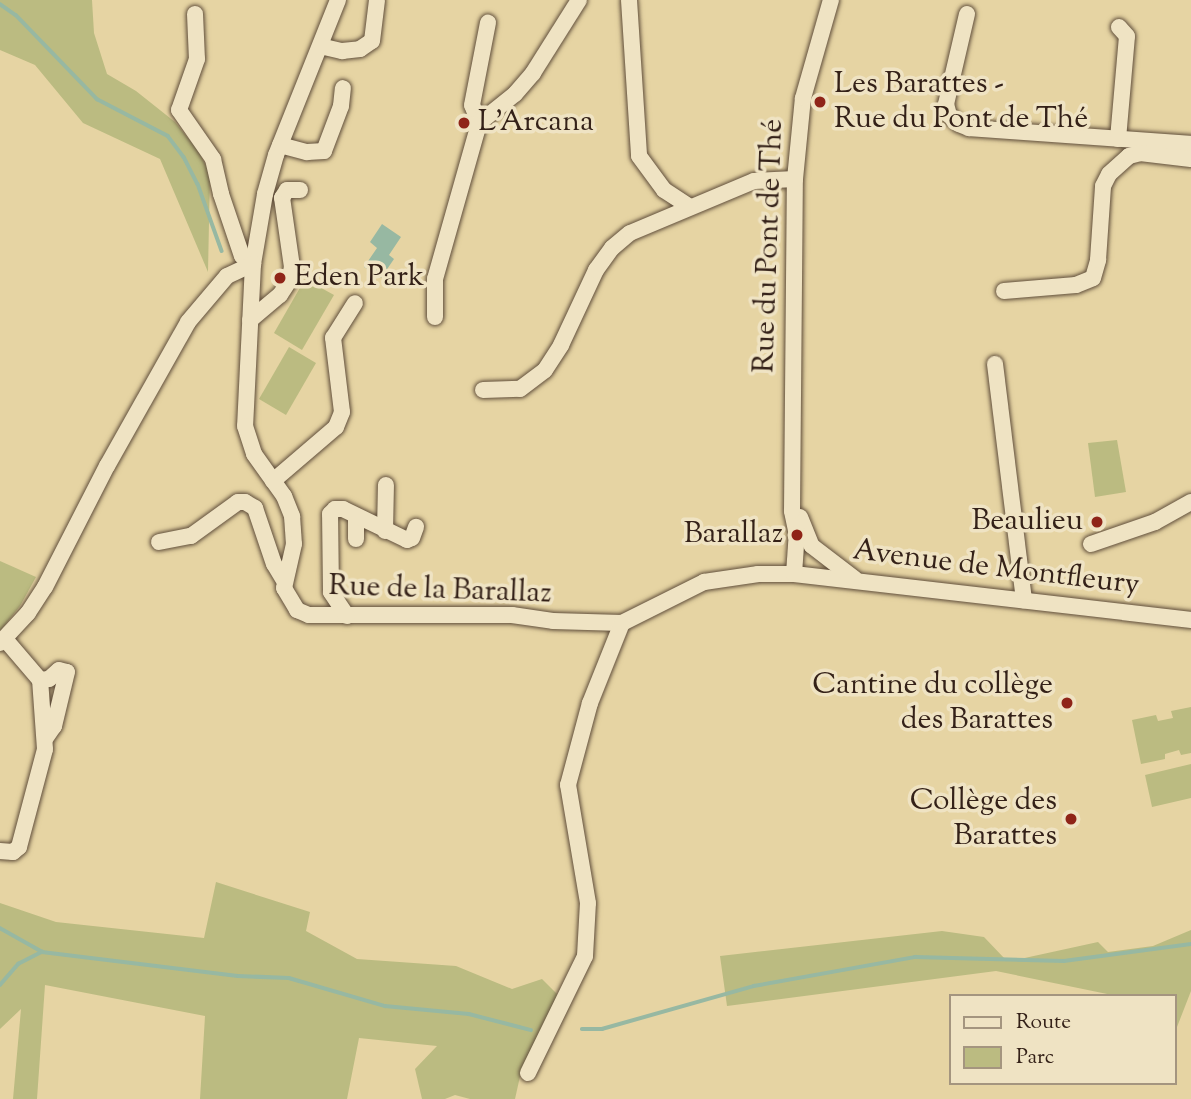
<!DOCTYPE html>
<html>
<head>
<meta charset="utf-8">
<style>
	body { margin:0 }
	#map { position:relative; width:1191px; height:1099px; overflow:hidden; background:#e6d4a3; font-family:"Sorts Mill Goudy",serif }
	div>[style] { position:absolute }
	[style*='--x'] { left:calc(var(--x)*1px); top:calc(var(--y)*1px); width:calc(var(--w)*1px); rotate:calc(var(--a)*1deg) }
	.green>* { inset:0; background:#bbbb81 }
	.water>* { inset:0; background:#97b8a2 }
	.stream>* { height:3.5px; margin:-1.75px; padding:0 1.75px; transform-origin:1.75px; border-radius:1.75px; background:#97b8a2 }
	.roads { filter:drop-shadow(0 0 2px #604e3b) drop-shadow(0 0 2px #604e3b) }
	.minor>* { height:16px; margin:-8px; padding:0 8px; transform-origin:8px; border-radius:8px; background:#efe3c3 }
	.dots>* { width:19px; height:19px; translate:-50% -50%; box-sizing:border-box; border:4px solid #efe3c3; border-radius:50% }
	span { translate:-50% -50%; white-space:nowrap; text-align:center; line-height:1.15; -webkit-text-stroke:7px #efe3c3; paint-order:stroke }
	.poi-label { font-size:30px; color:#342118 }
	.left { translate:0 -50%; text-align:left }
	.right { translate:-100% -50%; text-align:right }
	.street-label { font-size:30px; color:#342118 }
	.legend { position:absolute; left:949px; top:994px; width:228px; height:91px; box-sizing:border-box; background:#efe3c3; border:2px solid #a4957f; margin:0; padding:9px 12px; list-style:none; font-size:21px; color:#342118 }
	.legend li { display:flex; align-items:center; gap:14px; height:35px }
	.legend b { width:35px; border:2px solid #a4957f }
</style>
</head>
<body>
<div id="map">
	<div class="green">
		<i style="clip-path:polygon(0 0,92px 0,94px 33px,107px 74px,136px 91px,175px 122px,199px 152px,210px 174px,208px 272px,160px 159px,83px 123px,35px 65px,0 50px)"></i>
		<i style="clip-path:polygon(305px 279px,334px 295px,302px 350px,274px 333px)"></i>
		<i style="clip-path:polygon(289px 347px,316px 363px,286px 415px,259px 399px)"></i>
		<i style="clip-path:polygon(1117px 440px,1126px 492px,1095px 497px,1088px 443px)"></i>
		<i style="clip-path:polygon(0 561px,36px 577px,20px 606px,0 631px)"></i>
		<i style="clip-path:polygon(1191px 707px,1191px 753px,1181px 755px,1179px 750px,1165px 754px,1165px 759px,1141px 764px,1132px 720px,1156px 715px,1158px 721px,1173px 718px,1171px 711px)"></i>
		<i style="clip-path:polygon(1191px 764px,1191px 798px,1152px 807px,1145px 775px)"></i>
		<i style="clip-path:polygon(216px 882px,310px 912px,306px 931px,357px 959px,456px 966px,512px 989px,542px 979px,565px 1002px,521px 1072px,515px 1099px,470px 1099px,455px 1095px,445px 1099px,422px 1099px,415px 1069px,437px 1046px,359px 1038px,347px 1099px,200px 1099px,205px 1016px,45px 985px,37px 1099px,13px 1099px,21px 1009px,0 1029px,0 903px,56px 922px,204px 938px)"></i>
		<i style="clip-path:polygon(1191px 930px,1191px 991px,1177px 1027px,1175px 996px,1117px 996px,996px 971px,727px 1006px,720px 956px,942px 931px,984px 937px,1005px 959px,1020px 959px,1098px 942px,1108px 952px,1153px 946px)"></i>
	</div>
	<div class="water">
		<i style="clip-path:polygon(382px 224px,401px 237px,389px 255px,394px 259px,381px 278px,364px 267px,377px 248px,370px 242px)"></i>
	</div>
	<div class="stream">
		<i style="--x:0;--y:4;--w:19;--a:35"></i>
		<i style="--x:16;--y:15;--w:117;--a:46"></i>
		<i style="--x:97;--y:99;--w:80;--a:27.5"></i>
		<i style="--x:168;--y:136;--w:26;--a:53"></i>
		<i style="--x:184;--y:157;--w:30;--a:63"></i>
		<i style="--x:198;--y:184;--w:71;--a:70.3"></i>
		<i style="--x:0;--y:928;--w:47;--a:29.3"></i>
		<i style="--x:0;--y:985;--w:28;--a:-49"></i>
		<i style="--x:18;--y:964;--w:27;--a:-27"></i>
		<i style="--x:42;--y:952;--w:197;--a:7"></i>
		<i style="--x:238;--y:976;--w:51;--a:2.2"></i>
		<i style="--x:289;--y:978;--w:100;--a:16.3"></i>
		<i style="--x:385;--y:1006;--w:84;--a:5.4"></i>
		<i style="--x:469;--y:1014;--w:64;--a:14.5"></i>
		<i style="--x:582;--y:1029;--w:20;--a:0"></i>
		<i style="--x:602;--y:1029;--w:158;--a:-15.8"></i>
		<i style="--x:754;--y:986;--w:164;--a:-10.2"></i>
		<i style="--x:915;--y:957;--w:149;--a:1.5"></i>
		<i style="--x:1064;--y:961;--w:128;--a:-7.6"></i>
	</div>
	<div class="roads">
		<div class="minor">
			<i style="--x:338;--y:0;--w:167;--a:111.8"></i>
			<i style="--x:276;--y:155;--w:41;--a:105.8"></i>
			<i style="--x:265;--y:194;--w:71;--a:99.7"></i>
			<i style="--x:253;--y:264;--w:162;--a:92.8"></i>
			<i style="--x:245;--y:426;--w:29;--a:72"></i>
			<i style="--x:254;--y:454;--w:52;--a:54.5"></i>
			<i style="--x:284;--y:496;--w:22;--a:68"></i>
			<i style="--x:292;--y:516;--w:28;--a:86"></i>
			<i style="--x:294;--y:544;--w:45;--a:102.8"></i>
			<i style="--x:284;--y:588;--w:26;--a:59"></i>
			<i style="--x:297;--y:610;--w:13;--a:23"></i>
			<i style="--x:309;--y:615;--w:203;--a:0"></i>
			<i style="--x:512;--y:615;--w:41;--a:8.3"></i>
			<i style="--x:553;--y:621;--w:69;--a:1.7"></i>
			<i style="--x:622;--y:623;--w:92;--a:-26.6"></i>
			<i style="--x:704;--y:582;--w:55;--a:-8.4"></i>
			<i style="--x:758;--y:574;--w:36;--a:0"></i>
			<i style="--x:794;--y:574;--w:400;--a:6.6"></i>
			<i style="--x:629;--y:0;--w:156;--a:86.3"></i>
			<i style="--x:639;--y:156;--w:42;--a:53.7"></i>
			<i style="--x:664;--y:190;--w:30;--a:33"></i>
			<i style="--x:195;--y:14;--w:45;--a:87.5"></i>
			<i style="--x:197;--y:59;--w:54;--a:109.4"></i>
			<i style="--x:179;--y:110;--w:60;--a:55.2"></i>
			<i style="--x:213;--y:159;--w:36;--a:77"></i>
			<i style="--x:221;--y:194;--w:65;--a:71.3"></i>
			<i style="--x:242;--y:256;--w:14;--a:36"></i>
			<i style="--x:967;--y:14;--w:92;--a:103.1"></i>
			<i style="--x:946;--y:104;--w:11;--a:75"></i>
			<i style="--x:949;--y:115;--w:13;--a:42"></i>
			<i style="--x:959;--y:124;--w:11;--a:22"></i>
			<i style="--x:969;--y:128;--w:223;--a:4.1"></i>
			<i style="--x:320;--y:46;--w:23;--a:13"></i>
			<i style="--x:342;--y:51;--w:18;--a:-6"></i>
			<i style="--x:360;--y:49;--w:14;--a:-34"></i>
			<i style="--x:372;--y:41;--w:41;--a:-83"></i>
			<i style="--x:479;--y:123;--w:19;--a:-111"></i>
			<i style="--x:472;--y:105;--w:84;--a:-79"></i>
			<i style="--x:1118;--y:139;--w:103;--a:-85"></i>
			<i style="--x:1127;--y:36;--w:12;--a:-132"></i>
			<i style="--x:280;--y:145;--w:28;--a:15"></i>
			<i style="--x:307;--y:152;--w:17;--a:-3"></i>
			<i style="--x:324;--y:151;--w:48;--a:-69.3"></i>
			<i style="--x:341;--y:106;--w:18;--a:-84"></i>
			<i style="--x:1004;--y:291;--w:72;--a:-4.8"></i>
			<i style="--x:1076;--y:285;--w:18;--a:-22"></i>
			<i style="--x:1093;--y:278;--w:19;--a:-74"></i>
			<i style="--x:1098;--y:260;--w:74;--a:-86.1"></i>
			<i style="--x:1103;--y:186;--w:13;--a:-63"></i>
			<i style="--x:1109;--y:174;--w:27;--a:-42"></i>
			<i style="--x:1129;--y:156;--w:11;--a:-15"></i>
			<i style="--x:1140;--y:153;--w:51;--a:6.7"></i>
			<i style="--x:435;--y:317;--w:38;--a:-90"></i>
			<i style="--x:435;--y:279;--w:162;--a:-74.2"></i>
			<i style="--x:479;--y:123;--w:46;--a:-38.9"></i>
			<i style="--x:515;--y:94;--w:28;--a:-49"></i>
			<i style="--x:533;--y:73;--w:86;--a:-57.8"></i>
			<i style="--x:250;--y:320;--w:39;--a:-40"></i>
			<i style="--x:280;--y:295;--w:17;--a:-57"></i>
			<i style="--x:289;--y:281;--w:14;--a:-78"></i>
			<i style="--x:292;--y:267;--w:70;--a:-98.2"></i>
			<i style="--x:282;--y:198;--w:9;--a:-58"></i>
			<i style="--x:287;--y:190;--w:13;--a:0"></i>
			<i style="--x:995;--y:364;--w:238;--a:83"></i>
			<i style="--x:483;--y:390;--w:37;--a:-2"></i>
			<i style="--x:520;--y:389;--w:31;--a:-37"></i>
			<i style="--x:545;--y:370;--w:30;--a:-57"></i>
			<i style="--x:561;--y:345;--w:83;--a:-65"></i>
			<i style="--x:596;--y:270;--w:27;--a:-54"></i>
			<i style="--x:612;--y:248;--w:23;--a:-40"></i>
			<i style="--x:630;--y:233;--w:134;--a:-22.8"></i>
			<i style="--x:754;--y:181;--w:41;--a:-2.8"></i>
			<i style="--x:273;--y:481;--w:83;--a:-40.6"></i>
			<i style="--x:336;--y:427;--w:16;--a:-68"></i>
			<i style="--x:342;--y:412;--w:75;--a:-96.9"></i>
			<i style="--x:333;--y:338;--w:41;--a:-57.8"></i>
			<i style="--x:356;--y:516;--w:23;--a:90"></i>
			<i style="--x:800;--y:517;--w:31;--a:68"></i>
			<i style="--x:812;--y:546;--w:54;--a:37.5"></i>
			<i style="--x:385;--y:531;--w:46;--a:-88.8"></i>
			<i style="--x:159;--y:542;--w:33;--a:-11"></i>
			<i style="--x:191;--y:536;--w:58;--a:-35.9"></i>
			<i style="--x:238;--y:502;--w:7;--a:0"></i>
			<i style="--x:245;--y:502;--w:12;--a:31"></i>
			<i style="--x:255;--y:508;--w:59;--a:71.3"></i>
			<i style="--x:274;--y:564;--w:21;--a:59"></i>
			<i style="--x:1091;--y:544;--w:68;--a:-19"></i>
			<i style="--x:1155;--y:522;--w:41;--a:-29.1"></i>
			<i style="--x:794;--y:574;--w:39;--a:-86"></i>
			<i style="--x:797;--y:535;--w:25;--a:-102"></i>
			<i style="--x:792;--y:511;--w:332;--a:-89.5"></i>
			<i style="--x:795;--y:179;--w:81;--a:-84.4"></i>
			<i style="--x:803;--y:98;--w:102;--a:-74.1"></i>
			<i style="--x:347;--y:616;--w:29;--a:-124"></i>
			<i style="--x:331;--y:592;--w:78;--a:-90.7"></i>
			<i style="--x:330;--y:514;--w:7;--a:-45"></i>
			<i style="--x:335;--y:509;--w:8;--a:0"></i>
			<i style="--x:343;--y:509;--w:71;--a:25.8"></i>
			<i style="--x:407;--y:540;--w:5;--a:-22"></i>
			<i style="--x:412;--y:538;--w:12;--a:-70"></i>
			<i style="--x:0;--y:643;--w:41;--a:-47"></i>
			<i style="--x:28;--y:613;--w:31;--a:-57"></i>
			<i style="--x:45;--y:587;--w:136;--a:-62.9"></i>
			<i style="--x:107;--y:466;--w:165;--a:-60.6"></i>
			<i style="--x:188;--y:322;--w:60;--a:-49.7"></i>
			<i style="--x:227;--y:276;--w:29;--a:-25"></i>
			<i style="--x:40;--y:680;--w:9;--a:-6"></i>
			<i style="--x:49;--y:679;--w:13;--a:-42"></i>
			<i style="--x:59;--y:670;--w:8;--a:14"></i>
			<i style="--x:67;--y:672;--w:56;--a:103.5"></i>
			<i style="--x:54;--y:726;--w:16;--a:125"></i>
			<i style="--x:0;--y:851;--w:13;--a:4"></i>
			<i style="--x:13;--y:852;--w:8;--a:-40"></i>
			<i style="--x:19;--y:847;--w:101;--a:-75.1"></i>
			<i style="--x:45;--y:749;--w:69;--a:-94.1"></i>
			<i style="--x:40;--y:680;--w:54;--a:-130.5"></i>
			<i style="--x:528;--y:1073;--w:130;--a:-64"></i>
			<i style="--x:585;--y:956;--w:53;--a:-86.8"></i>
			<i style="--x:588;--y:903;--w:120;--a:-99.6"></i>
			<i style="--x:568;--y:785;--w:85;--a:-75"></i>
			<i style="--x:590;--y:703;--w:86;--a:-68.2"></i>
		</div>
	</div>
	<div class="dots">
		<i style="left:820px;top:102px;background:#8f2418"></i>
		<i style="left:464px;top:123px;background:#8f2418"></i>
		<i style="left:280px;top:278px;background:#8f2418"></i>
		<i style="left:1097px;top:522px;background:#8f2418"></i>
		<i style="left:797px;top:535px;background:#8f2418"></i>
		<i style="left:1067px;top:703px;background:#8f2418"></i>
		<i style="left:1071px;top:819px;background:#8f2418"></i>
	</div>
	<div class="poi-label">
		<span class="left" style="left:834px;top:102px">Les Barattes -<br>Rue du Pont de Thé</span>
		<span class="left" style="left:478px;top:123px">L'Arcana</span>
		<span class="left" style="left:294px;top:278px">Eden Park</span>
		<span class="right" style="left:1083px;top:522px">Beaulieu</span>
		<span class="right" style="left:783px;top:535px">Barallaz</span>
		<span class="right" style="left:1053px;top:703px">Cantine du collège<br>des Barattes</span>
		<span class="right" style="left:1057px;top:819px">Collège des<br>Barattes</span>
	</div>
	<div class="street-label">
		<span style="left:770px;top:246px;rotate:-88deg">Rue du Pont de Thé</span>
		<span style="left:996px;top:569px;rotate:7deg">Avenue de Montfleury</span>
		<span style="left:440px;top:591px;rotate:2deg">Rue de la Barallaz</span>
	</div>
	<ul class="legend">
	<li><b style="height:9px;background:#efe3c3"></b>Route</li>
	<li><b style="height:19px;background:#bbbb81"></b>Parc</li>
	</ul>
</div>
</body>
</html>
